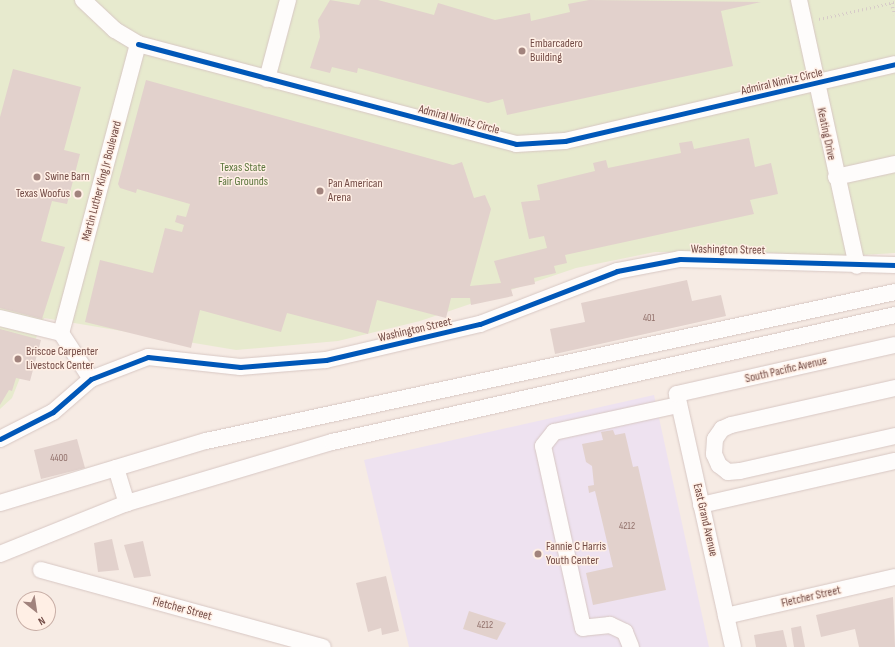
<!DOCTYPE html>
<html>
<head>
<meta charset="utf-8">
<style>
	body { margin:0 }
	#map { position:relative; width:895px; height:647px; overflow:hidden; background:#f6ebe4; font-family:"Sofia Sans Condensed",sans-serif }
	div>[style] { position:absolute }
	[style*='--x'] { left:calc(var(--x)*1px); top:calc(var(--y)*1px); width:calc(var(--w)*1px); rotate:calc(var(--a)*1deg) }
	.education>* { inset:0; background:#eee2f0 }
	.green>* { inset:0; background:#e7eace }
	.building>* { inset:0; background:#e2d1cc }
	.path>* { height:2.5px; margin-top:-1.25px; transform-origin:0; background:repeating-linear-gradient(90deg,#d7cbc8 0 1px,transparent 0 4px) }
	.roads { filter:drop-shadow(0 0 1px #d7c7c3) drop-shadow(0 0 1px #d7c7c3) }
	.minor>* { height:16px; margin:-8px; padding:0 8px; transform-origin:8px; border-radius:8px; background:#fefcfb }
	.cycleway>* { height:5px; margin:-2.5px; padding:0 2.5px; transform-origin:2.5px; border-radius:2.5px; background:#0057b8 }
	.dots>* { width:11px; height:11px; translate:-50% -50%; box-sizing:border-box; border:2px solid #ffefe5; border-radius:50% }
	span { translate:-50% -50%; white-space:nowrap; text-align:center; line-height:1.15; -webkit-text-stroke:3px #ffefe5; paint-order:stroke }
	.number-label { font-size:10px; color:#906f69 }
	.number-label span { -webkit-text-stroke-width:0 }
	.poi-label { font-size:12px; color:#734b45 }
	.left { translate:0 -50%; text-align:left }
	.right { translate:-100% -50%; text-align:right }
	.street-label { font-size:12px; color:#734b45 }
	.park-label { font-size:12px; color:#59743b }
	.north { position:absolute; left:16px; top:591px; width:40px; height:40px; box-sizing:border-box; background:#ffefe5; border:1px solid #c7ada5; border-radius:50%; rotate:150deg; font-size:11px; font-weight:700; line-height:16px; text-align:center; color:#734b45 }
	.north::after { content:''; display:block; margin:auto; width:14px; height:18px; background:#a1837d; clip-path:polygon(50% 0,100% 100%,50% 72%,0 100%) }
</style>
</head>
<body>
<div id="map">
	<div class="education">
		<i style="clip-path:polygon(654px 395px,709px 647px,409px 647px,364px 460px)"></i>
	</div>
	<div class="green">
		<i style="clip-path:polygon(0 0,895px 0,895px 253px,830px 257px,757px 252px,655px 252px,576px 268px,420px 321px,338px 341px,236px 350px,44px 318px,12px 398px,0 409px)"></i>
	</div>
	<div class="building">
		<i style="clip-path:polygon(330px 0,359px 5px,361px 0,378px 0,434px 15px,438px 3px,495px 20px,530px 13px,531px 21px,570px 12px,568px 4px,589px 0,761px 2px,721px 11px,733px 66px,507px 115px,503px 99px,488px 103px,358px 68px,357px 73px,332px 67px,330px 73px,310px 68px,320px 37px,318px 20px)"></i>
		<i style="clip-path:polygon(13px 69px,81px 87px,64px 150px,80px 154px,67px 204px,52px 201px,41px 241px,65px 247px,42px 319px,0 308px,0 117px)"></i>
		<i style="clip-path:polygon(146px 80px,453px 165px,462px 162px,474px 198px,485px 195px,491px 209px,470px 286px,501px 283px,494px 261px,547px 248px,544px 236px,529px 239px,521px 202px,540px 200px,537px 185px,595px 171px,593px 163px,606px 160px,608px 168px,681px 153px,679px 143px,692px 141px,694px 149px,749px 138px,755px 167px,771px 163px,778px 194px,750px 200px,754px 214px,565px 255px,567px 263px,554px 266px,556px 273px,534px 278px,535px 284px,511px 289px,513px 296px,471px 305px,470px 298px,451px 298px,446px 318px,377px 300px,368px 334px,287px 313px,281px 332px,200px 310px,191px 348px,85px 322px,100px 260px,153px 273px,165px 228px,182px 232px,184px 225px,175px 222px,177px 215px,186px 217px,190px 204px,137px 189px,136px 193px,120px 188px,118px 184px)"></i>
		<i style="clip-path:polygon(687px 280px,692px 301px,721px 295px,726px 316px,555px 354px,550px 329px,585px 322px,581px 303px)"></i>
		<i style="clip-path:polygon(0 329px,41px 340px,30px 381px,16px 378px,12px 391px,9px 390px,0 405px)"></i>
		<i style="clip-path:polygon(613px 430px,615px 435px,625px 433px,633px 467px,638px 466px,666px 590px,593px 605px,586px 573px,613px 567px,595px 491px,589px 493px,588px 486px,594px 485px,592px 466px,586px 462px,582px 444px,603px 440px,601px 432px)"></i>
		<i style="clip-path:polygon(77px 439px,85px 468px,41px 479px,34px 450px)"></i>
		<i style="clip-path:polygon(112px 539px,119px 570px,98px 572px,94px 543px)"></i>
		<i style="clip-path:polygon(143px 541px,151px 576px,134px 578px,124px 545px)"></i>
		<i style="clip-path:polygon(386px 576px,399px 631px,382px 635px,381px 628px,368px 632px,356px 583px)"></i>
		<i style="clip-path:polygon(893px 597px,895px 647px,859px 647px,855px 629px,821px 637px,816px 615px)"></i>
		<i style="clip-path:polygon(469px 611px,506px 623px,497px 640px,463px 629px)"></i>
		<i style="clip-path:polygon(801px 626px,805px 647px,794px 647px,791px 628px)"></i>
		<i style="clip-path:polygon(783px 630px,787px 647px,756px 647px,754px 635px)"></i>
	</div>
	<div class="path">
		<i style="--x:892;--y:3;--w:12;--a:76"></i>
		<i style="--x:819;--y:19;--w:78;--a:-12.6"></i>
	</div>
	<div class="roads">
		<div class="minor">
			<i style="--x:83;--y:0;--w:44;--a:43.2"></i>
			<i style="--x:115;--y:30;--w:27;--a:31"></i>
			<i style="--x:138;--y:44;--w:299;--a:104.9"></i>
			<i style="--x:61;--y:333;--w:55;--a:56.9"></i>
			<i style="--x:799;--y:0;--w:272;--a:77.7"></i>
			<i style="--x:138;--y:44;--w:391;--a:14.8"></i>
			<i style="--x:516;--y:144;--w:49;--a:-3.5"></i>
			<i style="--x:565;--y:141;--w:339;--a:-13.1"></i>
			<i style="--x:267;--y:79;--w:82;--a:-75.1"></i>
			<i style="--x:836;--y:177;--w:60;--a:-12.4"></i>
			<i style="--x:0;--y:318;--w:63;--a:13.8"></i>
			<i style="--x:895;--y:388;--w:168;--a:167.3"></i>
			<i style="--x:731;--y:425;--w:10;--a:156"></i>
			<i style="--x:722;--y:429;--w:12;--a:125"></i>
			<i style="--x:715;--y:439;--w:15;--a:94"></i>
			<i style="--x:714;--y:454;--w:12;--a:66"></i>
			<i style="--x:719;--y:465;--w:11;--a:38"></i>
			<i style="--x:728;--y:472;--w:12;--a:-5"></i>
			<i style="--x:740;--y:471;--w:159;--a:-12.7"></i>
			<i style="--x:0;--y:439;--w:59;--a:-27"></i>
			<i style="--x:53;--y:412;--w:50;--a:-41"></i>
			<i style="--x:91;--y:379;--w:61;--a:-21.1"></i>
			<i style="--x:148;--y:357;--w:93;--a:6.2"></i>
			<i style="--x:240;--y:367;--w:86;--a:-4.7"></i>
			<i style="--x:326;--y:360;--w:158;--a:-13.2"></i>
			<i style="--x:480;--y:324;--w:147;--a:-21.1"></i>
			<i style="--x:617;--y:271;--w:64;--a:-10.8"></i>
			<i style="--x:680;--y:259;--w:215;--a:1.6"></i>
			<i style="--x:116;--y:468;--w:37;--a:73"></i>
			<i style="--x:0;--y:503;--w:215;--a:-16.8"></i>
			<i style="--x:206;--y:441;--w:705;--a:-12.2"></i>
			<i style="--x:701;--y:505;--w:199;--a:-12.8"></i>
			<i style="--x:0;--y:554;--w:137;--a:-21.9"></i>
			<i style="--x:127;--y:503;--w:214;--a:-16.6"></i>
			<i style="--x:332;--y:442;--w:577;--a:-12.71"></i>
			<i style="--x:41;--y:570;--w:292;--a:15.3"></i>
			<i style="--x:726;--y:616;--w:173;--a:-13"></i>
			<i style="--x:631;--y:647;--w:16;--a:-112"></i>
			<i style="--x:625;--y:632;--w:17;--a:-155"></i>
			<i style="--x:610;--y:625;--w:27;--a:174"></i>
			<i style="--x:583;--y:628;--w:186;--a:-102.4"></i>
			<i style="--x:543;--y:446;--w:18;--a:-52"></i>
			<i style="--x:554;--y:432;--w:127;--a:-12.3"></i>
			<i style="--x:733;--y:647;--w:259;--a:-102.5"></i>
			<i style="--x:677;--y:394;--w:223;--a:-12.7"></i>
		</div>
	</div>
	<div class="cycleway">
		<i style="--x:138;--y:44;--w:391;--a:14.8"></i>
		<i style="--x:516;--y:144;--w:49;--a:-3.5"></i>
		<i style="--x:565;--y:141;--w:339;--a:-13.1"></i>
		<i style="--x:0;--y:439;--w:59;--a:-27"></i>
		<i style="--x:53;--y:412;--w:50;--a:-41"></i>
		<i style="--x:91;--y:379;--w:61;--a:-21.1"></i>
		<i style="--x:148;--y:357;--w:93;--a:6.2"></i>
		<i style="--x:240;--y:367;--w:86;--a:-4.7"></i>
		<i style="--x:326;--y:360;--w:158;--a:-13.2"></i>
		<i style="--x:480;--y:324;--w:147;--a:-21.1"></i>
		<i style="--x:617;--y:271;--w:64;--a:-10.8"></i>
		<i style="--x:680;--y:259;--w:215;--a:1.6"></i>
	</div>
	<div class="dots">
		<i style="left:522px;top:51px;background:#a1837d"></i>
		<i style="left:37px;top:177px;background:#a1837d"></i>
		<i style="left:320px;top:191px;background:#a1837d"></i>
		<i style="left:78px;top:194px;background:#a1837d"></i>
		<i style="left:18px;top:359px;background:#a1837d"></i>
		<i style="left:538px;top:554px;background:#a1837d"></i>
	</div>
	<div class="number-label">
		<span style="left:649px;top:319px">401</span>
		<span style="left:59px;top:459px">4400</span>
		<span style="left:627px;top:527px">4212</span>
		<span style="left:485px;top:626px">4212</span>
	</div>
	<div class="poi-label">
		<span class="left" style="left:530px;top:51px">Embarcadero<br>Building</span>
		<span class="left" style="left:45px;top:177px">Swine Barn</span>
		<span class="left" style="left:328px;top:191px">Pan American<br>Arena</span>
		<span class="right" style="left:70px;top:194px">Texas Woofus</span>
		<span class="left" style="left:26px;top:359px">Briscoe Carpenter<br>Livestock Center</span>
		<span class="left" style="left:546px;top:554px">Fannie C Harris<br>Youth Center</span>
	</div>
	<div class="street-label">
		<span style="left:782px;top:82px;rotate:-13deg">Admiral Nimitz Circle</span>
		<span style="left:459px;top:120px;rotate:15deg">Admiral Nimitz Circle</span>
		<span style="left:826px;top:134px;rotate:78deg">Keating Drive</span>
		<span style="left:102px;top:181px;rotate:-75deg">Martin Luther King Jr Boulevard</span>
		<span style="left:728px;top:250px;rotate:1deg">Washington Street</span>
		<span style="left:415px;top:330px;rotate:-13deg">Washington Street</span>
		<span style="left:786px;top:370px;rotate:-13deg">South Pacific Avenue</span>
		<span style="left:705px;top:520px;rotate:77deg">East Grand Avenue</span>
		<span style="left:811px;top:597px;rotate:-13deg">Fletcher Street</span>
		<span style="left:182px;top:609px;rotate:15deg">Fletcher Street</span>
	</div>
	<div class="park-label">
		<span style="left:243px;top:175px">Texas State<br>Fair Grounds</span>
	</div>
	<div class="north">N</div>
</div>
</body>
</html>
